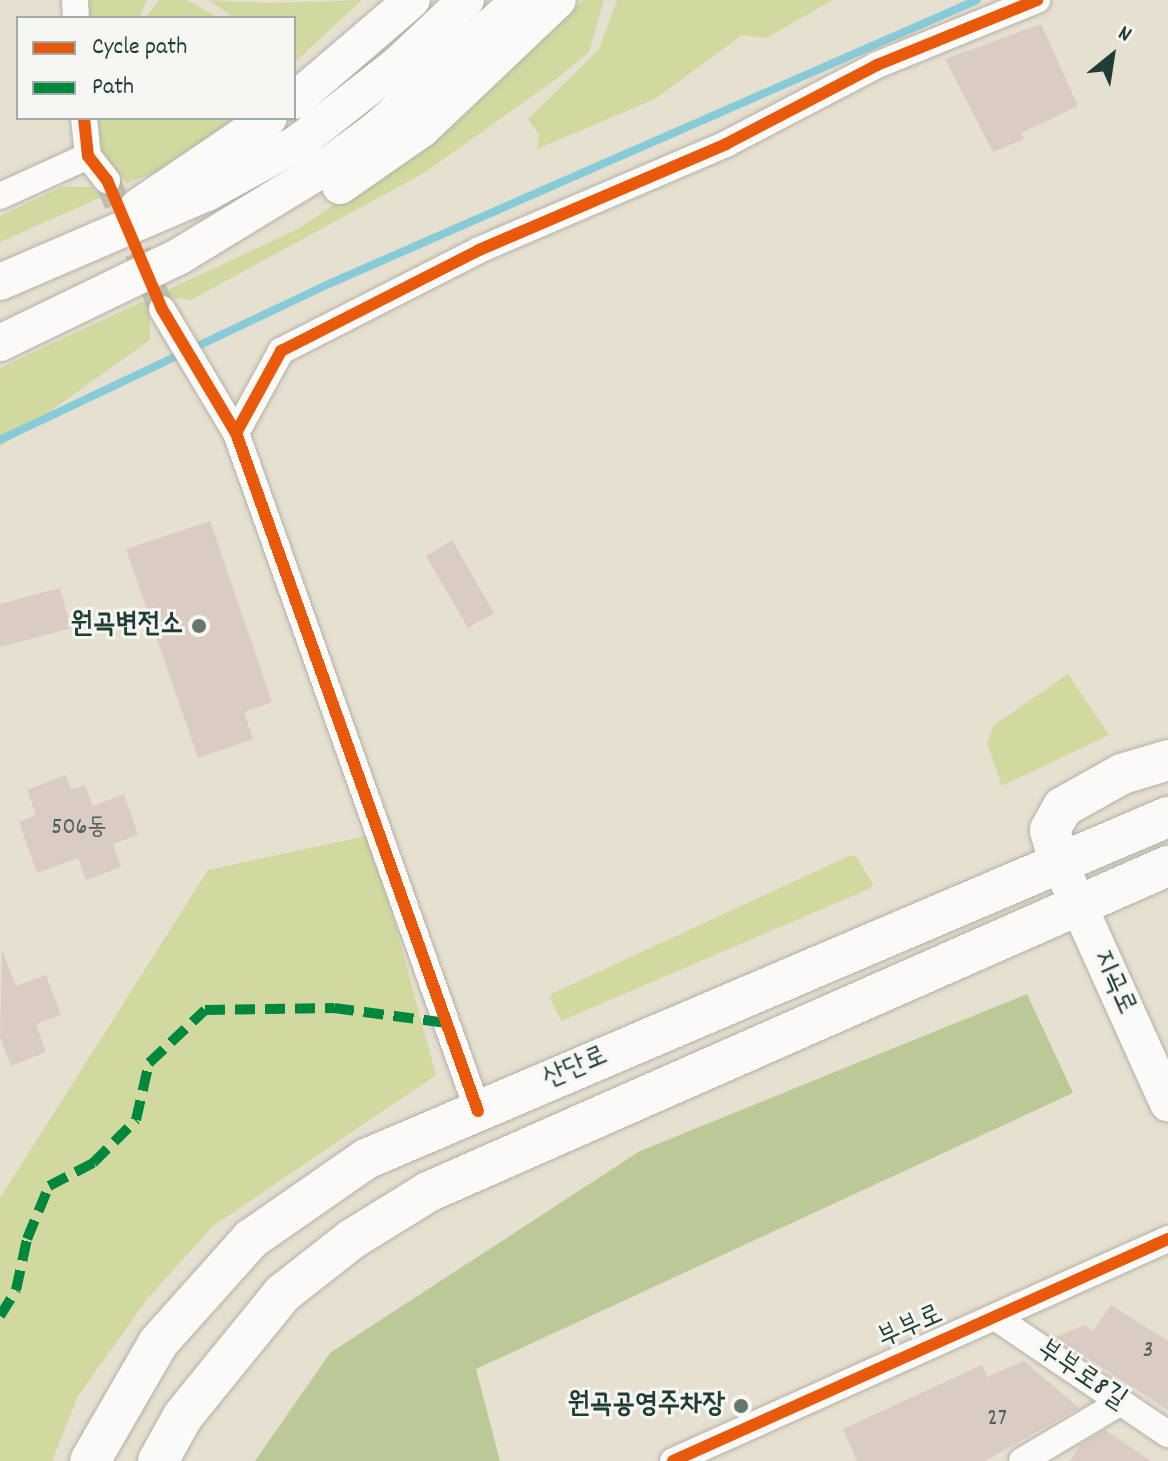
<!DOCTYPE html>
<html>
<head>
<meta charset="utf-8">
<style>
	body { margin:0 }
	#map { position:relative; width:1168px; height:1461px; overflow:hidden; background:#e6e0d0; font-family:Dekko,"Poor Story",sans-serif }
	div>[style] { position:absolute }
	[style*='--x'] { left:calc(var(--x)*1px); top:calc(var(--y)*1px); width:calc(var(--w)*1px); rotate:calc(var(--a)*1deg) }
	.green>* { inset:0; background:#d1d99f }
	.forest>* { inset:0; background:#bbc997 }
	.stream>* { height:8px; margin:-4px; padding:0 4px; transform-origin:4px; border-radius:4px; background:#87cad8 }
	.building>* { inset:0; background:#dacbc3 }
	.street-tunnel>* { height:26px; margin-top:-13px; transform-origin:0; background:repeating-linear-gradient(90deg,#bebfb1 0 26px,transparent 0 39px) }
	.roads { filter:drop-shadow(0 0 2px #b2b1a6) drop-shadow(0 0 2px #b2b1a6) }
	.street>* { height:26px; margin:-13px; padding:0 13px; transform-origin:13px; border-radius:13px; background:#fbfaf8 }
	.secondary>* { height:36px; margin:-18px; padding:0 18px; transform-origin:18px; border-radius:18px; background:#fbfaf8 }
	.primary>* { height:40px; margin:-20px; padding:0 20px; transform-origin:20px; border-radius:20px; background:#fbfaf8 }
	.quiet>* { height:10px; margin-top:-5px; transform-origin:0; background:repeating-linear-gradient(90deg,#00873e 0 20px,transparent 0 30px) }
	.cycleway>* { height:12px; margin:-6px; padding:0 6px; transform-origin:6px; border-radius:6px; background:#e8590c }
	.dots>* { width:22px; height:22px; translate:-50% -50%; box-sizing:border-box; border:4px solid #f6f6f2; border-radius:50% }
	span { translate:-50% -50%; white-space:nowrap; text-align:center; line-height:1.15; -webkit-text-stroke:6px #f6f6f2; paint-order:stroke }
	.number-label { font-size:24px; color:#4e6058 }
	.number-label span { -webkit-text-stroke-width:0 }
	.poi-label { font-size:28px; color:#1f3d34; font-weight:700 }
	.right { translate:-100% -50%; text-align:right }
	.street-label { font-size:28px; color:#1f3d34 }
	.legend { position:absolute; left:16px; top:16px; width:280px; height:104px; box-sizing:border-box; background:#f6f6f2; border:2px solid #a0aca6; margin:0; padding:10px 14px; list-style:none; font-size:24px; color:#1f3d34 }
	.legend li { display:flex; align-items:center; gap:16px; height:40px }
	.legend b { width:40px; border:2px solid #a0aca6 }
	.north { position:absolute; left:1072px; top:16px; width:80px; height:80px; -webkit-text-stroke:6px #f6f6f2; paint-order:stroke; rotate:30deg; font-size:22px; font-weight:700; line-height:32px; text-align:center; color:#1f3d34 }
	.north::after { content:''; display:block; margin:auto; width:28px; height:36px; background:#1f3d34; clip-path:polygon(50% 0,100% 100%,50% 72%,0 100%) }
</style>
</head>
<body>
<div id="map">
	<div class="green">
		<i style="clip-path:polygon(86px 0,147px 0,139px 18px,86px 18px)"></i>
		<i style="clip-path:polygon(159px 0,187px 0,219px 18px,145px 18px)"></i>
		<i style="clip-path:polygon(209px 0,266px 3px,362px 0,294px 63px,294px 18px,234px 18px)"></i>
		<i style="clip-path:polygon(583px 0,604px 0,589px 52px,555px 80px,424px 173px,191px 300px,178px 298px,150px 313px,150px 340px,0 447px,0 368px,298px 229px,464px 116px)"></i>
		<i style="clip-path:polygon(617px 0,833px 0,766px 38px,742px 35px,655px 99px,537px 149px,539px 135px,528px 119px,599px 49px)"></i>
		<i style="clip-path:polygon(95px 118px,237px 118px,164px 169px,127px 183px,101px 153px)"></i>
		<i style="clip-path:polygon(62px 187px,91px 187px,102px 197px,0 242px,0 216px)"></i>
		<i style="clip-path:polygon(1068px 674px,1109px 735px,1002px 786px,987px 743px,994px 725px)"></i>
		<i style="clip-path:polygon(371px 835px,436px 1075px,213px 1226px,148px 1298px,78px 1396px,52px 1461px,0 1461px,0 1198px,208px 870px)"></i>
		<i style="clip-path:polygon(849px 856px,856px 856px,873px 884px,871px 888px,561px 1021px,550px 998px,553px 993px)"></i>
	</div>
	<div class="forest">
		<i style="clip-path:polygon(1027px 994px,1073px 1093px,476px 1369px,500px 1461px,255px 1461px,330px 1353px,640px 1151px)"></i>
	</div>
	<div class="stream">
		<i style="--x:0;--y:440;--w:366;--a:-25.4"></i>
		<i style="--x:331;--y:283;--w:705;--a:-23.66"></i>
	</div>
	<div class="building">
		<i style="clip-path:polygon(1041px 24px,1078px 106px,1021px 133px,1024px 139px,993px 152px,945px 59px)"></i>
		<i style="clip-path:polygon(210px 521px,272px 702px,244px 712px,253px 739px,198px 758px,126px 549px)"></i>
		<i style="clip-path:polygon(452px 540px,494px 613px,468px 628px,426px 556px)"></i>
		<i style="clip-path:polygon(60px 588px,71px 628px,0 647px,0 604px)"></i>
		<i style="clip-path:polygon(66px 775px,71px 789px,85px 786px,93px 806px,124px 794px,138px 835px,113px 844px,121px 867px,86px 880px,78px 858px,37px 873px,19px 822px,36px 815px,27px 790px)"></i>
		<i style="clip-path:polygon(2px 950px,16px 986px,46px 975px,61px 1015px,36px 1024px,46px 1052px,11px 1066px,0 1037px)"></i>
		<i style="clip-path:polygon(1111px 1305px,1168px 1341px,1168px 1410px,1055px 1337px,1085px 1325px,1093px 1331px)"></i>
		<i style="clip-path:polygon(1024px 1361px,1079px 1408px,985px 1461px,857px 1461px,843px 1429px,982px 1365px,987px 1377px)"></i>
		<i style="clip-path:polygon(1105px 1430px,1151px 1461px,1070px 1461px,1081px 1444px)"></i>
	</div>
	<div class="street-tunnel">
		<i style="--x:107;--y:180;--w:140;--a:66.9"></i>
	</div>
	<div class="roads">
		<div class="street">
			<i style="--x:75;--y:0;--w:18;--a:87"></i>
			<i style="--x:84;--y:118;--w:38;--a:84"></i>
			<i style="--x:88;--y:156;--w:31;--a:52"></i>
			<i style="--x:0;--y:196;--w:97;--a:-24.4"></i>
			<i style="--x:162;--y:309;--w:144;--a:59.2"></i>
			<i style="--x:236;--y:433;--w:720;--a:70.36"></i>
			<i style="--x:236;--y:433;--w:94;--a:-61.2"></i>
			<i style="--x:281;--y:351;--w:222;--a:-27"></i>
			<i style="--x:479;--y:250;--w:269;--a:-23.2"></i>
			<i style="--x:726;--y:144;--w:170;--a:-27.6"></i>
			<i style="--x:877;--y:65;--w:173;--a:-22.1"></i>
			<i style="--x:995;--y:1317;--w:209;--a:34.1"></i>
			<i style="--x:673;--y:1461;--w:543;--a:-24.16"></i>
			<i style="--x:1022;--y:1461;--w:115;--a:-30.8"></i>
		</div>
		<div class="secondary">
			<i style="--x:294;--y:101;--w:155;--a:-40.6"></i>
			<i style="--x:340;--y:186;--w:100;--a:-34.8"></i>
			<i style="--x:422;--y:129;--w:187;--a:-43.5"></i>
			<i style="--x:138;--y:207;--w:158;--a:-34.2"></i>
			<i style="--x:0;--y:282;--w:225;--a:-23.3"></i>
			<i style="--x:207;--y:193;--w:104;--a:-28.8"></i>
			<i style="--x:298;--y:143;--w:125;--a:-38.2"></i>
			<i style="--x:396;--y:66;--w:96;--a:-43.3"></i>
			<i style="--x:0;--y:343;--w:198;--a:-25.8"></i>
			<i style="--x:178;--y:257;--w:170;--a:-31.3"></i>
			<i style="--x:323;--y:169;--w:67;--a:-36.5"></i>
			<i style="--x:377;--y:129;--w:193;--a:-42.1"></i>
			<i style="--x:1059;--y:862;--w:265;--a:65.7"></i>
		</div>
		<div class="primary">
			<i style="--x:1059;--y:862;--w:33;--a:-106"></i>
			<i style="--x:1050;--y:830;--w:26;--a:-61"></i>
			<i style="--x:1063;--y:807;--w:68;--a:-29.2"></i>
			<i style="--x:1122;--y:774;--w:48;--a:-16.9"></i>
			<i style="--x:90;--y:1461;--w:136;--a:-60"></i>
			<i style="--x:158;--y:1343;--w:140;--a:-48.2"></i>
			<i style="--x:251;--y:1239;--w:140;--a:-34.8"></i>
			<i style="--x:366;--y:1159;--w:872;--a:-23.1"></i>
			<i style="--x:158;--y:1461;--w:51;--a:-60.9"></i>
			<i style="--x:183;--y:1416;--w:157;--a:-50.9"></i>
			<i style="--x:282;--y:1294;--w:89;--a:-38.2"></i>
			<i style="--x:352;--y:1239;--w:89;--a:-31.7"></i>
			<i style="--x:428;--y:1192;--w:809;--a:-23.78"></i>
		</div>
	</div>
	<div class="quiet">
		<i style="--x:0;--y:1316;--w:31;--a:-58"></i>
		<i style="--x:16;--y:1290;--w:52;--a:-77.8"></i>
		<i style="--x:27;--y:1239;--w:57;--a:-67.5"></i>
		<i style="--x:49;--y:1186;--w:50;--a:-27.6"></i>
		<i style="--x:93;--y:1163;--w:61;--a:-45"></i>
		<i style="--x:136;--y:1120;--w:58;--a:-77.2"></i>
		<i style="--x:149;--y:1063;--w:77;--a:-43.4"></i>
		<i style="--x:205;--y:1010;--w:129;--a:-0.9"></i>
		<i style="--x:334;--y:1008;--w:114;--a:7.6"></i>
	</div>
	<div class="cycleway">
		<i style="--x:84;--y:118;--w:38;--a:84"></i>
		<i style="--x:88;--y:156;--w:31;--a:52"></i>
		<i style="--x:107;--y:180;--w:140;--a:66.9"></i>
		<i style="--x:162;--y:309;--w:144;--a:59.2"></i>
		<i style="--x:236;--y:433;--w:720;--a:70.36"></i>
		<i style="--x:236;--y:433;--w:94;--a:-61.2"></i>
		<i style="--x:281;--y:351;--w:222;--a:-27"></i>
		<i style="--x:479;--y:250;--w:269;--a:-23.2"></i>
		<i style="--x:726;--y:144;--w:170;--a:-27.6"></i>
		<i style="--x:877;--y:65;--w:173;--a:-22.1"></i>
		<i style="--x:673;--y:1461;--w:543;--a:-24.16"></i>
	</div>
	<div class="dots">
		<i style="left:199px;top:626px;background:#65766b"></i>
		<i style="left:741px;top:1406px;background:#65766b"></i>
	</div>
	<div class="number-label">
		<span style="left:79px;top:829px">506동</span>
		<span style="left:1148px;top:1352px">3</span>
		<span style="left:997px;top:1420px">27</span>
	</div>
	<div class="poi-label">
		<span class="right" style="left:183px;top:626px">원곡변전소</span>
		<span class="right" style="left:725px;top:1406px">원곡공영주차장</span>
	</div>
	<div class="street-label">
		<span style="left:1113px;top:983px;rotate:66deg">지곡로</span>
		<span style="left:576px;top:1069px;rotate:-23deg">산단로</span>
		<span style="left:911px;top:1328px;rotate:-24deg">부부로</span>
		<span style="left:1081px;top:1376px;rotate:34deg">부부로8길</span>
	</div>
	<ul class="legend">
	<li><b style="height:10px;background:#e8590c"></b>Cycle path</li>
	<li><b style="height:10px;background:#00873e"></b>Path</li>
	</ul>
	<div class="north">N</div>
</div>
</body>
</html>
